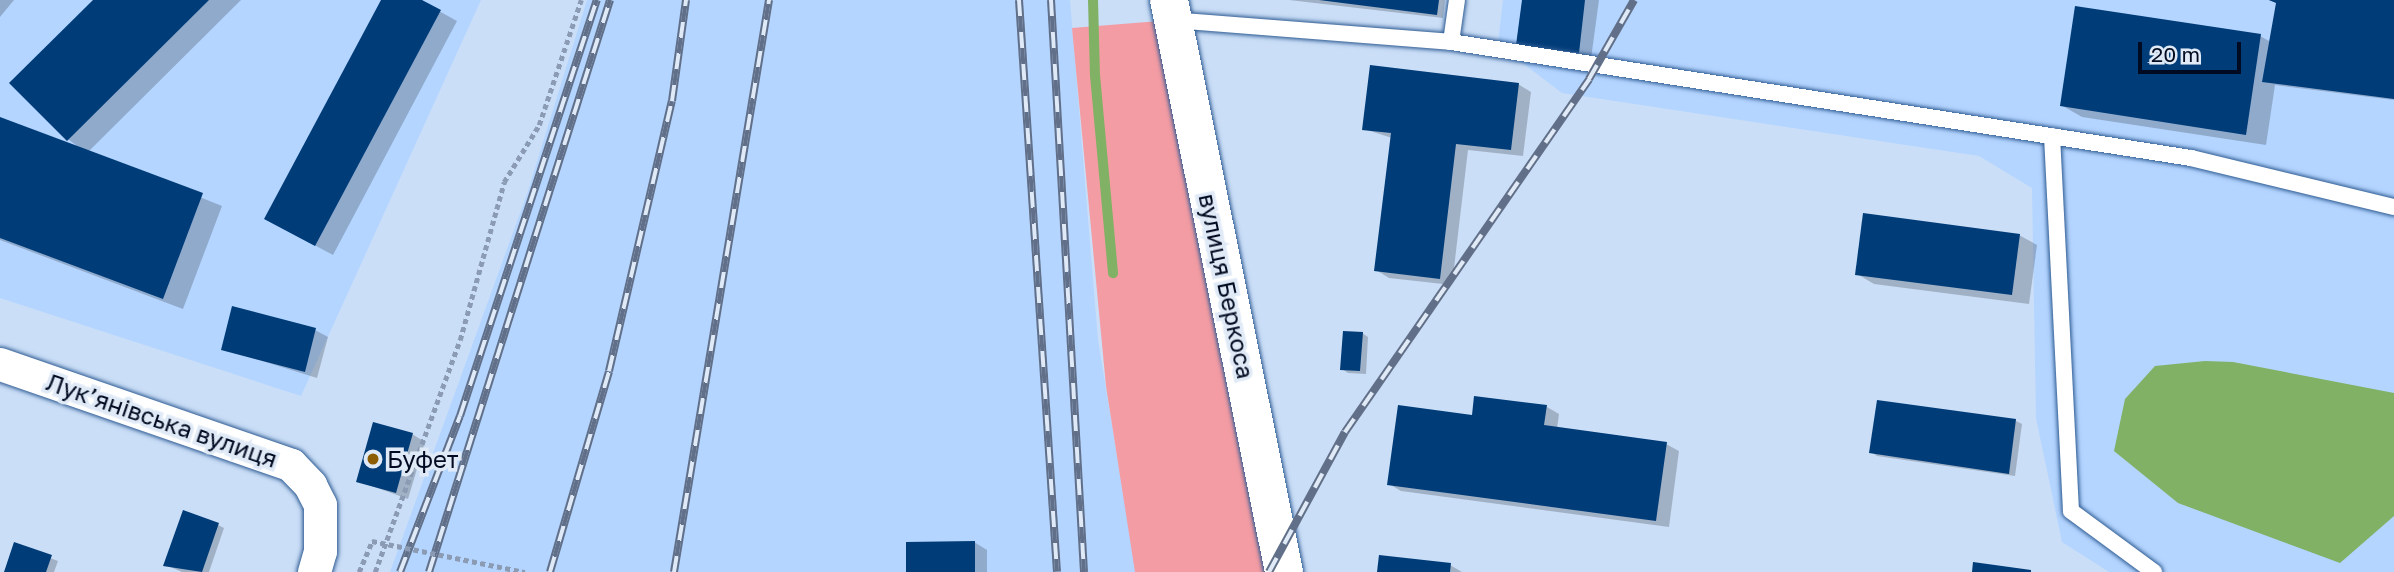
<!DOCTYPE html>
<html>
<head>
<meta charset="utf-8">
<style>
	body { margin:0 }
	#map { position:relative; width:2394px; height:572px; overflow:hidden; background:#cadef7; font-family:"Golos Text",sans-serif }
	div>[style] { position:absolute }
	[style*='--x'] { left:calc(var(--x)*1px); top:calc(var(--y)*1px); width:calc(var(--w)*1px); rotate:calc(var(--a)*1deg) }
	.built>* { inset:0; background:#b4d5ff }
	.green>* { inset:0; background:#f49ca3 }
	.water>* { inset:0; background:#81b164 }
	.shadow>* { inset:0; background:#0003 }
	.stream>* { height:10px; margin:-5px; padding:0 5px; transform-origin:5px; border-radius:5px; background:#81b164 }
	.building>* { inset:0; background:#003c78 }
	.path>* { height:4.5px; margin-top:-2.25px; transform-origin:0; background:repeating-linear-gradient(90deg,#8a9bb3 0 5px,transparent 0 8.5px) }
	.roads { filter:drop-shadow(0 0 2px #2e5b93) drop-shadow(0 0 2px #2e5b93) }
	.service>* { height:16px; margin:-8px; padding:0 8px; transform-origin:8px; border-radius:8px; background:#fff }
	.minor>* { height:33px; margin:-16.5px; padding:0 16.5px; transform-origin:16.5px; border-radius:16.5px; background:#fff }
	.tertiary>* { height:38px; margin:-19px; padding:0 19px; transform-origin:19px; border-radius:19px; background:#fff }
	.rail>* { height:8px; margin-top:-4px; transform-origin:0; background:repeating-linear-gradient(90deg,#e0eaf7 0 16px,#617088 0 32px); box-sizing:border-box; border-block:2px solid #617088 }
	.path-bridge>* { height:4.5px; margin-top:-2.25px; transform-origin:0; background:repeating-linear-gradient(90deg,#8a9bb3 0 5px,transparent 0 8.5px) }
	.dots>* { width:19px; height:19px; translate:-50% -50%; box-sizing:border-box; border:4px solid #e0eaf7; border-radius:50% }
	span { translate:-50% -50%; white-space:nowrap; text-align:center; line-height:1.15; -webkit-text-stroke:7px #e0eaf7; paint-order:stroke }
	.street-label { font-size:24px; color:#000b21 }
	.poi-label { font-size:24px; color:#000b21 }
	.left { translate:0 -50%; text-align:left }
	.scale { position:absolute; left:2138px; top:42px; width:103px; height:32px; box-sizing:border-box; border:4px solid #000b21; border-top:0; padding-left:9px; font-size:21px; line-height:24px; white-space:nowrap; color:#000b21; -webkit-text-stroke:5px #e0eaf7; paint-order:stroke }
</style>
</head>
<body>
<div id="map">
	<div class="built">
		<i style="clip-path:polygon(0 0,481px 0,301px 396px,0 298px)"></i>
		<i style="clip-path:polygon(587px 0,1070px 0,1098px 340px,1136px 572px,390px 572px,527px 194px)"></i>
		<i style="clip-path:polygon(1503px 0,2394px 0,2394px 572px,2109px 572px,2062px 542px,2036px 418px,2032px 188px,1979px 156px,1562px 93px,1498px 44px)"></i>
	</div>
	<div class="green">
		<i style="clip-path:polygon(1172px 20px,1287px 572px,1135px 572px,1106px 386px,1072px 28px)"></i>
	</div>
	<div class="water">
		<i style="clip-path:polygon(2205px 361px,2233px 362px,2394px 393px,2394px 516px,2340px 563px,2178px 503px,2114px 451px,2125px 399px,2155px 366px)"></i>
	</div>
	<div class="shadow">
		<i style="clip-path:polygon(0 0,14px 0,0 17px)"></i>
		<i style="clip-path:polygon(96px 0,241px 0,88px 152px,222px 206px,183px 309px,0 240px,0 119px,81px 149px,68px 139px)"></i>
		<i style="clip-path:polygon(383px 0,419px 0,457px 21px,333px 255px,284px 229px)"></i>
		<i style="clip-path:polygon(1289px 0,1445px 0,1443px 18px)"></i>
		<i style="clip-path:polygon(1524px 0,1599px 0,1591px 59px,1531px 52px)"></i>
		<i style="clip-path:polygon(2268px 0,2394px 0,2394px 100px,2275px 85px,2266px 145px,2082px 117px,2061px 105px,2260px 36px,2271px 42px,2278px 3px)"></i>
		<i style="clip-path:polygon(1518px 84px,1531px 92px,1523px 156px,1468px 150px,1452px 285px,1389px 278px,1376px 270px,1392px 138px,1364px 129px)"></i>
		<i style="clip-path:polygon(2019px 235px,2037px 245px,2029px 304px,1874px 284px,1857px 274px)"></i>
		<i style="clip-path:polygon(315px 330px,328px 337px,317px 378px,223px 349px)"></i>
		<i style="clip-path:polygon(1362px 333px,1368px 337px,1366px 374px,1348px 373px,1342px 369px)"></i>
		<i style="clip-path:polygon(1879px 402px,2016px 421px,2022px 424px,2015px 476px,1877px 456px,1871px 452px)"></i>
		<i style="clip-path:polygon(1547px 407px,1559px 414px,1557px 429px,1666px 444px,1679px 451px,1669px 527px,1401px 491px,1389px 484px,1474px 417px)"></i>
		<i style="clip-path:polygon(412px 434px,425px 442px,408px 499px,358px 481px)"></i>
		<i style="clip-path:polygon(218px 525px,224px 528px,209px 572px,182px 572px,166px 565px)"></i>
		<i style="clip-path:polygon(974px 542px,987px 550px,987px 572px,908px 572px)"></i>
		<i style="clip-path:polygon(16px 545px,58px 561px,54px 572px,6px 572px)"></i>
		<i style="clip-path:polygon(1450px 565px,1462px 572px,1378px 572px)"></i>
	</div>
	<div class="stream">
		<i style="--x:1093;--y:0;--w:75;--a:88.5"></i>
		<i style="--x:1095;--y:75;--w:199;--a:84.8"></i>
	</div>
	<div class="building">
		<i style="clip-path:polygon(93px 0,209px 0,67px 141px,9px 83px)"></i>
		<i style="clip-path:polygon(381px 0,422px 0,441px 10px,315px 246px,264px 219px)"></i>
		<i style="clip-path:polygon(1319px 0,1439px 0,1437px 15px)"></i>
		<i style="clip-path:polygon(1522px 0,1585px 0,1579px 53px,1516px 45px)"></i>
		<i style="clip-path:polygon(2269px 0,2394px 0,2394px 99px,2262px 82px,2276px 3px)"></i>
		<i style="clip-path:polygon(2075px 6px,2261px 34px,2246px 135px,2060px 106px)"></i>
		<i style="clip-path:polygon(1370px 65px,1519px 83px,1511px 150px,1456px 144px,1440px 279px,1374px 271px,1391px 133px,1362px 130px)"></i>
		<i style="clip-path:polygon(0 117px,203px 193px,163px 299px,0 238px)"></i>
		<i style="clip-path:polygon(1863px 213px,2020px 234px,2012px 295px,1855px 275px)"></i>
		<i style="clip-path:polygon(232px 306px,316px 328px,305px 372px,221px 350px)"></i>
		<i style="clip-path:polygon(1343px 331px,1363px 332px,1360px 371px,1340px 370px)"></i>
		<i style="clip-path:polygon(1474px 396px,1547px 405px,1544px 425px,1667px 442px,1656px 521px,1387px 485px,1398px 405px,1472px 415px)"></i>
		<i style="clip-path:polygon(1877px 400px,2016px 419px,2009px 474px,1869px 453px)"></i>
		<i style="clip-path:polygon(373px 422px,413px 433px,396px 493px,356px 482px)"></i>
		<i style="clip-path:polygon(183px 510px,219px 523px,202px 572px,163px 566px)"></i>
		<i style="clip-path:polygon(975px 541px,975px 572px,906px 572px,906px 542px)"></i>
		<i style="clip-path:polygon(14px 542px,52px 555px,46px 572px,4px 572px)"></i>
		<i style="clip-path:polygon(1379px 555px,1451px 563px,1450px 572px,1377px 572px)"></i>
		<i style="clip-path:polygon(1973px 562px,2031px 570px,2031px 572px,1972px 572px)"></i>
	</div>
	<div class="path">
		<i style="--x:359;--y:572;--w:34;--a:-67"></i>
		<i style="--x:375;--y:572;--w:247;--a:-69.9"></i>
		<i style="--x:460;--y:340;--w:164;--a:-74.4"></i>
		<i style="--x:504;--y:182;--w:67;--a:-58.4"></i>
		<i style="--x:539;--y:125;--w:132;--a:-71.4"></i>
	</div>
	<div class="roads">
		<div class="service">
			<i style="--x:1172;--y:20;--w:280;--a:4.5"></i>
			<i style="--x:1451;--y:42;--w:749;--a:8.91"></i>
			<i style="--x:2191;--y:158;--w:209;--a:13.6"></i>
			<i style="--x:1451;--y:42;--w:42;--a:-81.9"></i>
			<i style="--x:2052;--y:136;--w:375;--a:87.1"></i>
			<i style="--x:2071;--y:511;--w:103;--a:36.3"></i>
		</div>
		<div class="minor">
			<i style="--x:0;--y:364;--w:308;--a:19.1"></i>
			<i style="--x:291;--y:465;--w:28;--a:46"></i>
			<i style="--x:310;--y:485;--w:22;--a:63"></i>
			<i style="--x:320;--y:505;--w:46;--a:90"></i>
			<i style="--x:320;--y:551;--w:22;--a:106"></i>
		</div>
		<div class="tertiary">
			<i style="--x:1169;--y:0;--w:583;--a:78.63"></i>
		</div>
	</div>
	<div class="rail">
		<i style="--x:1019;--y:0;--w:573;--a:86.2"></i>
		<i style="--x:1051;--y:0;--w:573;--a:86.7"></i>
		<i style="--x:400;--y:572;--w:167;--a:-69"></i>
		<i style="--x:460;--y:416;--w:438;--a:-71.8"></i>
		<i style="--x:429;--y:572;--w:600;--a:-72.44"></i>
		<i style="--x:550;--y:572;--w:209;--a:-73.6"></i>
		<i style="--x:609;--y:371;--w:277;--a:-76.9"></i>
		<i style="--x:672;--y:101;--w:102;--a:-82.1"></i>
		<i style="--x:674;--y:572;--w:580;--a:-80.57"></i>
		<i style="--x:1269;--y:572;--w:159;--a:-61.5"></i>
		<i style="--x:1345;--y:432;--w:429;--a:-55.3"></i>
		<i style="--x:1589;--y:79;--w:91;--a:-60.3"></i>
	</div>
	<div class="path-bridge">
		<i style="--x:372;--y:541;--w:156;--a:11.5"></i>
	</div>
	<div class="dots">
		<i style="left:373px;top:459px;background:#8b5c01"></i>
	</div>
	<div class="street-label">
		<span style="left:1227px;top:286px;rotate:78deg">вулиця Беркоса</span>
		<span style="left:162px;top:420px;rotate:19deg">Лук’янівська вулиця</span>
	</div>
	<div class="poi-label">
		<span class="left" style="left:387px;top:459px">Буфет</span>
	</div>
	<div class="scale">20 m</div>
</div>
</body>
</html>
